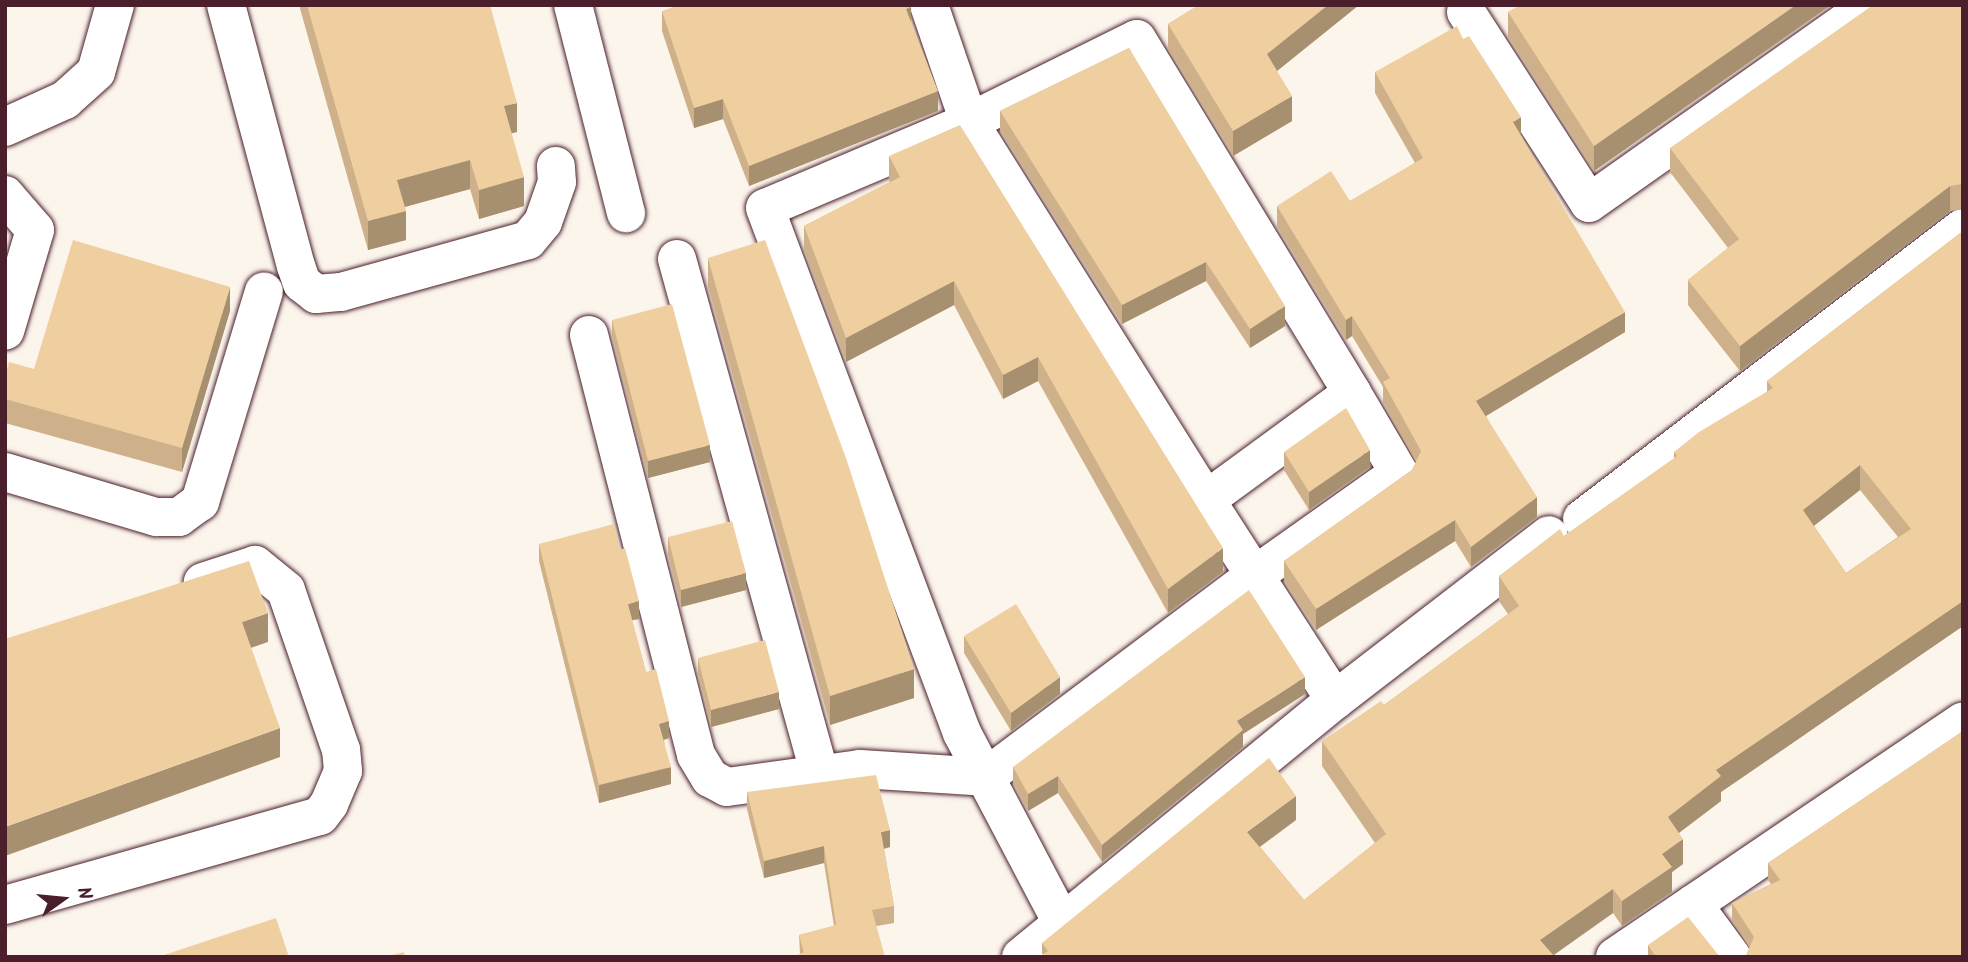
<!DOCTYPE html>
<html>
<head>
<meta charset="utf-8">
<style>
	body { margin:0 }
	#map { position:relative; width:1968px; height:962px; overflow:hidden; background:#fcf5ec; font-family:Kalam,sans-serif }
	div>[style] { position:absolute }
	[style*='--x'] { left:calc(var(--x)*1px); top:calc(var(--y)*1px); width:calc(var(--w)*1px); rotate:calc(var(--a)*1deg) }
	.roads { filter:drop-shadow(0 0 2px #4a1f2b) drop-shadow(0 0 2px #4a1f2b) }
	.minor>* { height:38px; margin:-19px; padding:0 19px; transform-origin:19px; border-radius:19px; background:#fff }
	.wall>* { inset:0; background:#ceb18a }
	.shaded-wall>* { inset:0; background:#a79070 }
	.building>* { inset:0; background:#efcea0 }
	span { translate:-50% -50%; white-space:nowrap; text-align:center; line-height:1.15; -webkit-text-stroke:7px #fff; paint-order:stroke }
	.frame { position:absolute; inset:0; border:7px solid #4a1f2b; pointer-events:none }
	.north { position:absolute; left:28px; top:864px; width:70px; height:70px; -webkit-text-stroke:5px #fff; paint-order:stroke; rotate:75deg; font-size:19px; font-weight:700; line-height:28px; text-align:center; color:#4a1f2b }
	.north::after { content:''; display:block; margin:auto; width:24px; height:32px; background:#4a1f2b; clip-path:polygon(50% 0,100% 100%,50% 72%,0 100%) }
</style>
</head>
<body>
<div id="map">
	<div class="roads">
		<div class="minor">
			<i style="--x:226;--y:5;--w:270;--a:75"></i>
			<i style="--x:296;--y:266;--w:18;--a:71"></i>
			<i style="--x:302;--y:283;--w:18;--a:38"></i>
			<i style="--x:316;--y:294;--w:25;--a:-5"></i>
			<i style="--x:341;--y:292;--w:194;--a:-15.5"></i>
			<i style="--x:528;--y:240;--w:23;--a:-50"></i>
			<i style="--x:543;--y:222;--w:42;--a:-70.7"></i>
			<i style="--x:557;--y:182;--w:16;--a:-94"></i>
			<i style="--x:573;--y:5;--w:215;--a:75.7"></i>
			<i style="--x:929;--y:5;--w:124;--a:71.1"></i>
			<i style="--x:969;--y:122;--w:221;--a:157.1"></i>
			<i style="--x:765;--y:208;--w:561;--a:69.43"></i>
			<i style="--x:962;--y:733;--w:212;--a:62.2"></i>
			<i style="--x:1466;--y:12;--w:227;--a:57.2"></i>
			<i style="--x:1589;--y:203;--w:344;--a:-35.2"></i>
			<i style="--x:5;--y:127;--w:66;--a:-24.2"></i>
			<i style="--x:65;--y:100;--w:42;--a:-42.1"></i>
			<i style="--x:96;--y:72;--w:70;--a:-74.2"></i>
			<i style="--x:5;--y:195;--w:46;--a:49.4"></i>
			<i style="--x:35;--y:230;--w:105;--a:106.5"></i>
			<i style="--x:677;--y:259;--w:535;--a:74.51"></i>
			<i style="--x:589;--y:335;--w:433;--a:75.7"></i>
			<i style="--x:696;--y:755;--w:27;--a:59"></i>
			<i style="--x:710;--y:778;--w:19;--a:28"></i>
			<i style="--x:727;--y:787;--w:134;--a:-7.7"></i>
			<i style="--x:860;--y:769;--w:126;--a:3.6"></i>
			<i style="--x:986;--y:777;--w:336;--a:-36.9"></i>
			<i style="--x:1255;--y:575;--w:176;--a:-35.3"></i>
			<i style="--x:1399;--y:473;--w:93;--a:-120.4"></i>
			<i style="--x:5;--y:472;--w:158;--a:16.6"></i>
			<i style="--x:156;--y:517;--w:23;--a:0"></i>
			<i style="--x:179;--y:517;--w:26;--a:-36"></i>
			<i style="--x:200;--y:502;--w:220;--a:-73.1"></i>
			<i style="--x:1206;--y:500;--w:446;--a:-122.1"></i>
			<i style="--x:969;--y:122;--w:187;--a:-26.3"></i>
			<i style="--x:1137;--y:39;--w:414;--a:58.7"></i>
			<i style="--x:1352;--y:393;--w:181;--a:143.8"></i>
			<i style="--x:1206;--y:500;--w:238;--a:57.2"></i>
			<i style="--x:1582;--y:519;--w:479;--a:-37.4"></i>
			<i style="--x:1693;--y:904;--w:66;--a:53.7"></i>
			<i style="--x:5;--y:905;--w:327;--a:-15.8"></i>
			<i style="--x:320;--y:816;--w:15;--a:-53"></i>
			<i style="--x:329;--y:804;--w:36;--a:-67"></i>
			<i style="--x:343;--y:771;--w:21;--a:-95"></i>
			<i style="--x:341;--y:750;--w:169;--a:-109"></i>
			<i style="--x:286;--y:590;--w:40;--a:-141"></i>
			<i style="--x:255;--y:565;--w:55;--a:161.9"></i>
			<i style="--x:1021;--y:957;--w:406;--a:-39.3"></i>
			<i style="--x:1335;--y:700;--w:270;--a:-37.6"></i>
			<i style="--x:1615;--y:957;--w:420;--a:-34.1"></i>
		</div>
	</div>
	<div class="wall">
		<i style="clip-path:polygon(299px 5px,490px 5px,517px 132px,511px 133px,524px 206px,479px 219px,470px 189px,405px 207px,406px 240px,368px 250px)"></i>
		<i style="clip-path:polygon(1199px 5px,1359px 5px,1277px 71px,1292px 121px,1233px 156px,1168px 49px,1168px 24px)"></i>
		<i style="clip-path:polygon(1831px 5px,1594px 171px,1508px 37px,1508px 12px)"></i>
		<i style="clip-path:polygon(1963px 5px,1963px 209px,1950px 211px,1740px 371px,1688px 305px,1688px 280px,1728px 248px,1670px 172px,1670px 148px)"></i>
		<i style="clip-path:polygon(662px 11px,911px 22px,938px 111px,749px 186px,723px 119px,694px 128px,662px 31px)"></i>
		<i style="clip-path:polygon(1463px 39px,1521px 135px,1625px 332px,1486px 416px,1537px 517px,1471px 567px,1455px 541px,1316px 630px,1284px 581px,1284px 561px,1412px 470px,1416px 462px,1383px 402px,1383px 387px,1352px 336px,1346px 340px,1277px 227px,1277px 206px,1350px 201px,1415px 163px,1375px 93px,1375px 72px)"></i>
		<i style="clip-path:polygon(1129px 48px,1285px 326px,1250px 348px,1206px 281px,1122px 324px,1000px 131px,1000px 111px)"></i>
		<i style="clip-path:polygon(889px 156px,1223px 572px,1168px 613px,1038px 381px,1003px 399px,954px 305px,846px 362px,804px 250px,804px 226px,890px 182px,889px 180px)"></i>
		<i style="clip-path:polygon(evenodd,1963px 231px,1963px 626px,1721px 792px,1721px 801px,1679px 833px,1683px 864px,1672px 872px,1672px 892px,1622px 926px,1613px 913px,1553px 955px,1042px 954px,1042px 943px,1296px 820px,1260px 847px,1304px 900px,1375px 843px,1322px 766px,1322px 741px,1384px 705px,1508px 614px,1499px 601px,1499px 576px,1564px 536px,1674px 459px,1674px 452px,1767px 392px,1767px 381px,1963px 231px,1860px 490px,1898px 537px,1846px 573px,1814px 526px,1860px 490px)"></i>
		<i style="clip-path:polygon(708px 258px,914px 698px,830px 725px,708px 287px)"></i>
		<i style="clip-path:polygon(230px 311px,182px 472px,5px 423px,5px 377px,34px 369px)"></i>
		<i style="clip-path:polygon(612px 320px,710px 462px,648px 478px,612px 337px)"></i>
		<i style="clip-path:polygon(1284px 452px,1370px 467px,1309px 510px,1284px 470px)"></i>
		<i style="clip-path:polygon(668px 537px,746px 590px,681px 607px,668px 555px)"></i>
		<i style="clip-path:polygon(539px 544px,639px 619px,632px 620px,646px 672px,669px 738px,664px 740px,671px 784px,599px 803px,539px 561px)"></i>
		<i style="clip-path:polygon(964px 636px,1060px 694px,1011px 731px,964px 653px)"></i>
		<i style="clip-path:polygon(698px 658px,779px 709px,711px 727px,698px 675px)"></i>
		<i style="clip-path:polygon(1305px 694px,1243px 734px,1243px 747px,1102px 862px,1058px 793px,1028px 811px,1013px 784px,1013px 767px)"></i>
		<i style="clip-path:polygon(1963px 731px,1749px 947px,1732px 920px,1732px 903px,1771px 884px,1768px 880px,1768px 863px)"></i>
		<i style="clip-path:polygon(747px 792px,890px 847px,884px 849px,894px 906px,894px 923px,877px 926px,800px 954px,799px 935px,834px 926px,824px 863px,764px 878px,747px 809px)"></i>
		<i style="clip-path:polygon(1648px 945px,1720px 957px,1648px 957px)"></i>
	</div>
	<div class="shaded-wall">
		<i style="clip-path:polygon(1328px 5px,1359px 5px,1267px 79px,1267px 54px)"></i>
		<i style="clip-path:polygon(1796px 5px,1831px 5px,1594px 171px,1594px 146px)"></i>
		<i style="clip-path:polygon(911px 7px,911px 27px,906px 9px)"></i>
		<i style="clip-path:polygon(938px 91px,938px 111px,749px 186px,749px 166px)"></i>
		<i style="clip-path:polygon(1292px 96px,1292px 121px,1233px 156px,1233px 131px)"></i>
		<i style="clip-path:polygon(723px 99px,723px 119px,694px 128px,694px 108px)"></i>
		<i style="clip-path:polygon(517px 103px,517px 132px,504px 135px,504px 106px)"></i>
		<i style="clip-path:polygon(1521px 117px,1521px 137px,1513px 122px)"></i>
		<i style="clip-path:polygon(470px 160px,470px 189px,397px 209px,397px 180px)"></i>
		<i style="clip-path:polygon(524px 177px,524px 206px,479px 219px,479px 190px)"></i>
		<i style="clip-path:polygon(1950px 186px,1950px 211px,1740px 371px,1740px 346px)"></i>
		<i style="clip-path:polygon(406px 211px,406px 240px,368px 250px,368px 221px)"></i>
		<i style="clip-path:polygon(1206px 262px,1206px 281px,1122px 324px,1122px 305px)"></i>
		<i style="clip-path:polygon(954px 281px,954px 305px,846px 362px,846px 338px)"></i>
		<i style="clip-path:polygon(230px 287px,230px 311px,182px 472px,182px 448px)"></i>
		<i style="clip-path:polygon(1285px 306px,1285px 326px,1250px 348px,1250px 329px)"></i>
		<i style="clip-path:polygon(1625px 312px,1625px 332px,1476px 422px,1476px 401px)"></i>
		<i style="clip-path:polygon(1352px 316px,1352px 336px,1346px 340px,1346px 320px)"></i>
		<i style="clip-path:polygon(1038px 357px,1038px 381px,1003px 399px,1003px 375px)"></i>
		<i style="clip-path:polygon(710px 445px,710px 462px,648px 478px,648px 461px)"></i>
		<i style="clip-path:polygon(1370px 450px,1370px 467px,1309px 510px,1309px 492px)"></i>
		<i style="clip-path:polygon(1860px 465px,1860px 490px,1803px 534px,1803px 510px)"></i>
		<i style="clip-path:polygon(1537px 497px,1537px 517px,1471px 567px,1471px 547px)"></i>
		<i style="clip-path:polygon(1455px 520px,1455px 541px,1316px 630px,1316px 609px)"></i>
		<i style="clip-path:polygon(1223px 548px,1223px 572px,1168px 613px,1168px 589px)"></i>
		<i style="clip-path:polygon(746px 573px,746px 590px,681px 607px,681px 590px)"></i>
		<i style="clip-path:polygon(639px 601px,639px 619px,628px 621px,628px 604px)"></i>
		<i style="clip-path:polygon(1963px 601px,1963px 626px,1721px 792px,1721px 801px,1668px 841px,1668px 817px,1716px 770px)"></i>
		<i style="clip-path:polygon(268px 613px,268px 642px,242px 651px,242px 622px)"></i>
		<i style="clip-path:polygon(914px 669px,914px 698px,830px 725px,830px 696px)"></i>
		<i style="clip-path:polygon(1060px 677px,1060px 694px,1011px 731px,1011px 713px)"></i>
		<i style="clip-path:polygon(1305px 677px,1305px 694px,1243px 734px,1243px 747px,1102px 862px,1102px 845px,1237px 721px)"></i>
		<i style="clip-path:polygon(779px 692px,779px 709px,711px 727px,711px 710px)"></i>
		<i style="clip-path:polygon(669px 721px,669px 738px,659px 741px,659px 724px)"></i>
		<i style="clip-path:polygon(280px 728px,280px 757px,5px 856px,5px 827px)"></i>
		<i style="clip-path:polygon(671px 767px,671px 784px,599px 803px,599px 785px)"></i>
		<i style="clip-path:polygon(1058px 776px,1058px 793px,1028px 811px,1028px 794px)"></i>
		<i style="clip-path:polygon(1296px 796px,1296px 820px,1247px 856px,1247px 832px)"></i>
		<i style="clip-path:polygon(890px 830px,890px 847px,881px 849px,881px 832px)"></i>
		<i style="clip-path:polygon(1683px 839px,1683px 864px,1672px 872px,1672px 892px,1622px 926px,1622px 901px,1662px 854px)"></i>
		<i style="clip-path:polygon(824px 846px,824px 863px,764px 878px,764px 861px)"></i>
		<i style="clip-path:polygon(1613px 889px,1613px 913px,1551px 957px,1540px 940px)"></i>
	</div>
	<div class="building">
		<i style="clip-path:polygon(307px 5px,490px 5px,517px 103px,504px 106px,524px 177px,479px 190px,470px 160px,397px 180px,406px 211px,368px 221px)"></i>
		<i style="clip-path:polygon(679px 5px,910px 5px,911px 7px,906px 9px,938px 91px,749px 166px,723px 99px,694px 108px,662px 11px)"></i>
		<i style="clip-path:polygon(1199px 5px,1328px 5px,1267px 54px,1292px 96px,1233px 131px,1168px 24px)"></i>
		<i style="clip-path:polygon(1520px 5px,1796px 5px,1594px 146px,1508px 12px)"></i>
		<i style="clip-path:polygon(1873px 5px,1963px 5px,1963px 184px,1950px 186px,1740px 346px,1688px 280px,1739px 239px,1670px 148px)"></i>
		<i style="clip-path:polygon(1457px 26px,1463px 39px,1469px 36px,1521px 117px,1513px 122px,1625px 312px,1476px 401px,1537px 497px,1471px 547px,1455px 520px,1316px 609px,1284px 561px,1412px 470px,1421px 451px,1383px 382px,1390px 378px,1352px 316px,1346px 320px,1277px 206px,1331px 171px,1350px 201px,1423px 158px,1375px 72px)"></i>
		<i style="clip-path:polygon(1129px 48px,1285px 306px,1250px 329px,1206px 262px,1122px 305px,1000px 111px)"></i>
		<i style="clip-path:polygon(960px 125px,1223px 548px,1168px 589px,1038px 357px,1003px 375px,954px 281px,846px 338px,804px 226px,900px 177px,889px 156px)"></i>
		<i style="clip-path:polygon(evenodd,1963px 231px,1963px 601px,1716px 770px,1721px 776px,1668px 817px,1683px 839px,1662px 854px,1672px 867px,1622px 901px,1613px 889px,1540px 940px,1555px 957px,1039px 957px,1048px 951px,1042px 943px,1269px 758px,1296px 796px,1247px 832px,1304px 900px,1386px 834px,1322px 741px,1381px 701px,1384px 705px,1519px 606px,1499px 576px,1560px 529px,1564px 536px,1677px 456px,1674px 452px,1699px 432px,1773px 388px,1767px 381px,1963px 231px,1860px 465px,1911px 529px,1846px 573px,1803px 510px,1860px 465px)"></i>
		<i style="clip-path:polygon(73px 240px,230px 287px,182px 448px,5px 399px,5px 377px,9px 362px,34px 369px)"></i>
		<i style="clip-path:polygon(765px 240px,846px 458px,914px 669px,830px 696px,708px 258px)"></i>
		<i style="clip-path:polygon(672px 304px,710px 445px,648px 461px,612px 320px)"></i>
		<i style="clip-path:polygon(1346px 408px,1370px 450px,1309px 492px,1284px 452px)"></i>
		<i style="clip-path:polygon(732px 521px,746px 573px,681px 590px,668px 537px)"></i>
		<i style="clip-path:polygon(614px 524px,620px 550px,625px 548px,639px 601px,628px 604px,646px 672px,656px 669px,669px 721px,659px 724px,671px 767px,599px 785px,539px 544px)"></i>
		<i style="clip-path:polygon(249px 561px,268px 613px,242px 622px,280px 728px,5px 827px,5px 639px)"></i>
		<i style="clip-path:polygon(1249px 590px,1305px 677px,1237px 721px,1243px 730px,1102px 845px,1058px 776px,1028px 794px,1013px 767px)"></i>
		<i style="clip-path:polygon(1016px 604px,1060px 677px,1011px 713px,964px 636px)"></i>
		<i style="clip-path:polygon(765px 640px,779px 692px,711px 710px,698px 658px)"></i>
		<i style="clip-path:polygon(1963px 731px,1963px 957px,1745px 957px,1754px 937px,1732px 903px,1780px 880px,1768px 863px)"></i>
		<i style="clip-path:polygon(876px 775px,890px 830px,881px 832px,894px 906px,872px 910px,885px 957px,789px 957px,804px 953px,799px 935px,836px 925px,824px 846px,764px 861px,747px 792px)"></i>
		<i style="clip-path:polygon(1688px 917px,1720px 957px,1656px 957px,1648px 945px)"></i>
		<i style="clip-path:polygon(276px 918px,289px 957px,158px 957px)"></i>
		<i style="clip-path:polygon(404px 952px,405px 957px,384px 957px)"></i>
	</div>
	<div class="frame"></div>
	<div class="north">N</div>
</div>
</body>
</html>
